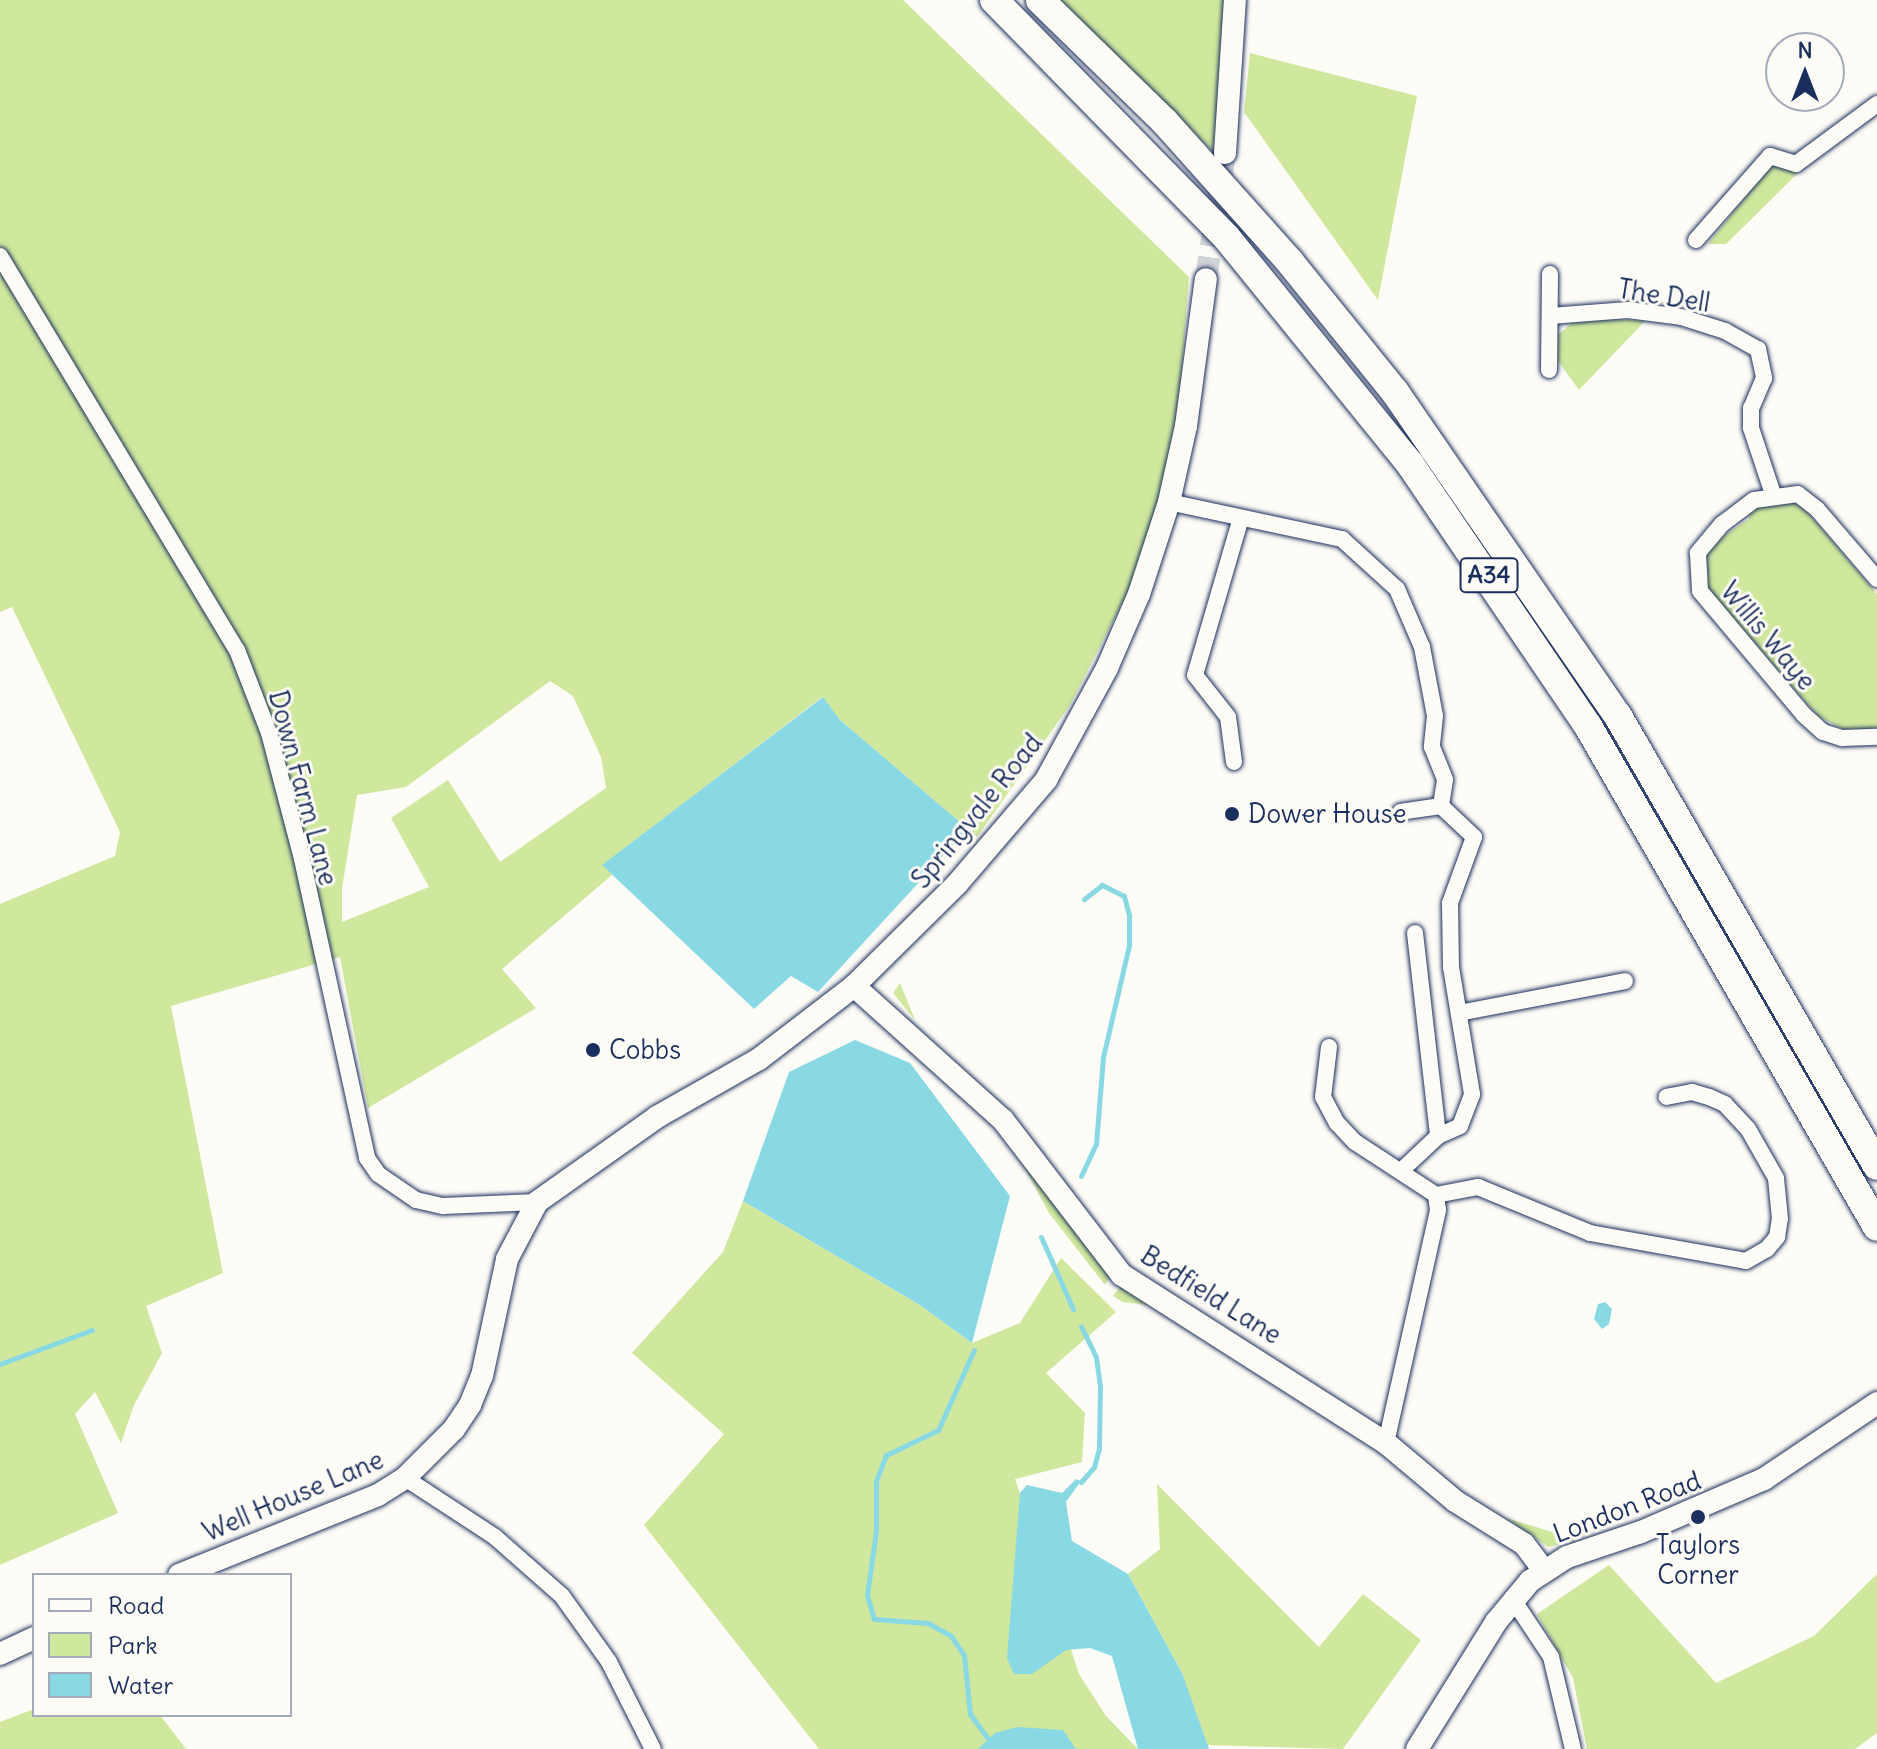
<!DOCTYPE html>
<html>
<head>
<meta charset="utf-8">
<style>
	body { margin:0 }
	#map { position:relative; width:1877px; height:1749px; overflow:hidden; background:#fdfcf7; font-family:Delius,sans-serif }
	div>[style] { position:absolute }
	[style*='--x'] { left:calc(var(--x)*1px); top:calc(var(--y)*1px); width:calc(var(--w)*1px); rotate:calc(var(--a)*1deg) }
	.green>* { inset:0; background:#cfe89d }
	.water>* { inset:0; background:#89d9e5 }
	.stream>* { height:5px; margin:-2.5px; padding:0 2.5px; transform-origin:2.5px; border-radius:2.5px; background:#89d9e5 }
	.secondary-tunnel>* { height:22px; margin-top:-11px; transform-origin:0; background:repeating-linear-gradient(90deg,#d0d3d8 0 22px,transparent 0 33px) }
	.roads { filter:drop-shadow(0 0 2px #1b2f5e) drop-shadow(0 0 2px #1b2f5e) }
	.street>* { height:16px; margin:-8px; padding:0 8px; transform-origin:8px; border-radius:8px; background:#fdfcf7 }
	.secondary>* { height:22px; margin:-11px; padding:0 11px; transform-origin:11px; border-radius:11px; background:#fdfcf7 }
	.highway>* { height:28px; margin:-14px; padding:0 14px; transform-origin:14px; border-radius:14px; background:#fdfcf7 }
	.dots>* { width:22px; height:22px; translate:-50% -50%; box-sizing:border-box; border:4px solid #fdfcf7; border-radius:50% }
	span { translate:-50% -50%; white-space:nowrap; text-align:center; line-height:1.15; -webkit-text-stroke:6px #fdfcf7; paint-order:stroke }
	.shield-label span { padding:2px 6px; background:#fdfcf7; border:2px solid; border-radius:6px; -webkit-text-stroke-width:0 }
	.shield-label { font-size:24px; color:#1b2f5e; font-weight:700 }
	.street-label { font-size:26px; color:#1b2f5e }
	.poi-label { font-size:26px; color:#1b2f5e }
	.left { translate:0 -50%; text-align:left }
	.legend { position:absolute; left:32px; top:1573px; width:260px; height:144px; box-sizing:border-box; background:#fdfcf7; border:2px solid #a3aaba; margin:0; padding:10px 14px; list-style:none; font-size:24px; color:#1b2f5e }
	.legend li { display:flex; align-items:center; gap:16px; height:40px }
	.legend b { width:40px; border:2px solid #a3aaba }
	.north { position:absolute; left:1765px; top:32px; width:80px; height:80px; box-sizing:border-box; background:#fdfcf7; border:2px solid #a3aaba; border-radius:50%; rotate:0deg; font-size:22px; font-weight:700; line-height:32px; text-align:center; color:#1b2f5e }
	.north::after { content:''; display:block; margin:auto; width:28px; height:36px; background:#1b2f5e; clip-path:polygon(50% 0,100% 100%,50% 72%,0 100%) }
</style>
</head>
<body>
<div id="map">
	<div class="green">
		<i style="clip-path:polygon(evenodd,0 0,903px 0,1189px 277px,1179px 407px,1165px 493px,1135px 578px,1070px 705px,977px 837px,840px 720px,822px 697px,603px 865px,612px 875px,502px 969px,536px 1008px,368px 1108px,340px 957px,171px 1006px,223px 1273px,146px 1306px,162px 1353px,134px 1405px,121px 1443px,95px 1392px,75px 1414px,118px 1513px,0 1565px,0 904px,115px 856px,120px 832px,12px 607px,0 612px,0 0,550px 681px,573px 696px,601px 757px,606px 788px,500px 862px,448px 780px,391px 818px,429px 887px,342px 922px,342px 888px,357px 795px,406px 787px,550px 681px)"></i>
		<i style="clip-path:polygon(1057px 0,1225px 0,1218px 156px)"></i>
		<i style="clip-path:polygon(1250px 53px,1417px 96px,1378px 300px,1244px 112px)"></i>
		<i style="clip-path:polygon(1776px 159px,1802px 169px,1726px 244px,1708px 244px)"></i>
		<i style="clip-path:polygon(1616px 319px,1645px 321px,1579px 390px,1558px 361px,1558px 335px,1573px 322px)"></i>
		<i style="clip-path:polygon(1793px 503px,1805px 509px,1877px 594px,1877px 728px,1849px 732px,1818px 716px,1707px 588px,1705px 559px,1716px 541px,1749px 519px,1749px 512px,1766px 504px)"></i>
		<i style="clip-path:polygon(900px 983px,915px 1020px,893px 993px)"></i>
		<i style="clip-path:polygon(1015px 1150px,1112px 1275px,1105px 1285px,1049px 1213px)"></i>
		<i style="clip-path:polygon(743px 1201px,920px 1305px,972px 1343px,1020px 1323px,1061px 1258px,1116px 1312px,1046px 1373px,1085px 1413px,1082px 1462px,1015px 1479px,1079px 1674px,1106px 1716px,1138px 1749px,819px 1749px,644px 1525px,724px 1434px,632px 1353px,723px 1252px)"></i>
		<i style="clip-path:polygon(1121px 1286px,1156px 1306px,1123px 1302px,1113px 1296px)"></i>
		<i style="clip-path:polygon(1157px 1484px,1319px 1647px,1363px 1594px,1421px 1640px,1343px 1749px,1204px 1745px,1182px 1673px,1128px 1574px,1160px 1549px)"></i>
		<i style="clip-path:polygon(1507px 1518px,1555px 1533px,1575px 1541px,1548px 1547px)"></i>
		<i style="clip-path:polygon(1609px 1565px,1716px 1683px,1814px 1636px,1877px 1574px,1877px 1733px,1855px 1749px,1587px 1749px,1573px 1678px,1537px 1614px)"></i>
		<i style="clip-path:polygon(34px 1709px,34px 1715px,160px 1715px,186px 1749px,0 1749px,0 1722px)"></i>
	</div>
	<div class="water">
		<i style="clip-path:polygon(823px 697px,840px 720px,968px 829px,818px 992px,791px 976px,754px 1009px,602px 865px)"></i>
		<i style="clip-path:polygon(855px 1040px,910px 1063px,1010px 1196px,972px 1343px,920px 1305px,743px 1201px,789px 1072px)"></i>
		<i style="clip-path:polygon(1605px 1302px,1612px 1309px,1609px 1324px,1602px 1329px,1594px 1319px,1598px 1304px)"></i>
		<i style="clip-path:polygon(1076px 1479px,1081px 1481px,1066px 1502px,1072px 1541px,1128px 1574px,1182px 1673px,1209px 1749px,1138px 1749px,1112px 1656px,1090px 1648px,1066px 1650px,1032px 1674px,1014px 1674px,1007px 1658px,1020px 1493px,1027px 1485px,1062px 1493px)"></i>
		<i style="clip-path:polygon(1017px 1727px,1063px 1730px,1076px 1749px,978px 1749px,995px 1733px)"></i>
	</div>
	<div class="stream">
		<i style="--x:1081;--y:1176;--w:35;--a:-65"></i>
		<i style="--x:1096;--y:1144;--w:87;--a:-85.4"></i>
		<i style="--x:1103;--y:1057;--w:115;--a:-76.9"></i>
		<i style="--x:1129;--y:945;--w:30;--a:-90"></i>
		<i style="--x:1129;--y:915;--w:20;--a:-105"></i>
		<i style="--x:1124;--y:896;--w:25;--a:-153"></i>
		<i style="--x:1102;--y:885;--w:23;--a:142"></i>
		<i style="--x:1041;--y:1237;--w:79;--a:66"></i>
		<i style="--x:974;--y:1350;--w:88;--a:114.2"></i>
		<i style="--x:938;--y:1430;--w:58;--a:154.3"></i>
		<i style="--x:886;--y:1455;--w:28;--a:111"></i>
		<i style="--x:876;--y:1481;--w:50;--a:90"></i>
		<i style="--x:876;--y:1531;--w:65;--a:98"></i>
		<i style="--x:867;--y:1595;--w:25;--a:74"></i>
		<i style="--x:874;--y:1619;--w:54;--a:4.2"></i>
		<i style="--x:928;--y:1623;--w:26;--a:29"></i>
		<i style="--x:951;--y:1636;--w:23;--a:56"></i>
		<i style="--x:964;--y:1655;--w:59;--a:84.2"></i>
		<i style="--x:970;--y:1714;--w:31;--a:54"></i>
		<i style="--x:0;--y:1364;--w:98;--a:-20.3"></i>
		<i style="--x:1081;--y:1482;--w:20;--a:-49"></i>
		<i style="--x:1094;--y:1467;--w:20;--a:-75"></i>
		<i style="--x:1099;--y:1448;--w:62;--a:-89.1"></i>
		<i style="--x:1100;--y:1386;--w:29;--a:-98"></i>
		<i style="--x:1096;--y:1357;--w:34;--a:-116"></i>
	</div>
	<div class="secondary-tunnel">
		<i style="--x:1206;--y:279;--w:127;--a:-81.4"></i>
	</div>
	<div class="roads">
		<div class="street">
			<i style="--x:1696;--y:240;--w:112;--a:-48.6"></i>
			<i style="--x:1770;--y:156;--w:27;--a:17"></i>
			<i style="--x:1796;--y:164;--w:101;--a:-36.5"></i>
			<i style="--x:0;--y:256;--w:460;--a:59"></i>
			<i style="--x:237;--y:650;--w:89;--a:68.9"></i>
			<i style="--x:269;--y:733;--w:130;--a:75.3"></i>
			<i style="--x:302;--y:859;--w:306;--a:77.7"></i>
			<i style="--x:367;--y:1158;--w:19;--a:55"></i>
			<i style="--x:378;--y:1174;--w:46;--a:34.4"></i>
			<i style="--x:416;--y:1200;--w:28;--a:13"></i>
			<i style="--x:443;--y:1206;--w:94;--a:-2.4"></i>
			<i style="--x:1550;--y:316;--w:78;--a:-4.4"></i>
			<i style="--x:1628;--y:310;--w:53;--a:7.5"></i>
			<i style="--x:1681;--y:317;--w:46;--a:17.7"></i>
			<i style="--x:1725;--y:331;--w:38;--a:29"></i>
			<i style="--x:1758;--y:349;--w:30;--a:78"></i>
			<i style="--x:1764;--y:378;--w:33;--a:113"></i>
			<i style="--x:1751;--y:408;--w:20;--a:90"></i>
			<i style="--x:1751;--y:428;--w:70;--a:71.6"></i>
			<i style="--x:1549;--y:370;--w:96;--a:-89.4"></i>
			<i style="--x:1169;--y:502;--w:177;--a:12.1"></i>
			<i style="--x:1342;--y:539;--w:74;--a:42.3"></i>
			<i style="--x:1397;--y:589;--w:63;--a:66.7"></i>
			<i style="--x:1422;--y:647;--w:70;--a:79.3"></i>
			<i style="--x:1435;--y:716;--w:31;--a:96"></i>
			<i style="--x:1432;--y:747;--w:35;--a:68"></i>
			<i style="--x:1445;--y:780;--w:26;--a:99"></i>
			<i style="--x:1441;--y:806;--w:41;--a:171.7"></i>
			<i style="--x:1877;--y:579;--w:92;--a:-130.6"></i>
			<i style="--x:1817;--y:509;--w:24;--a:-142"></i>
			<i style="--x:1798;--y:494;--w:44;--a:172.2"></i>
			<i style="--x:1754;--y:500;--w:40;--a:143"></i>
			<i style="--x:1722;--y:524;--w:38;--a:130"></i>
			<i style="--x:1698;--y:553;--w:38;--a:87"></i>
			<i style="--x:1700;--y:591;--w:162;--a:50"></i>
			<i style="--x:1804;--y:715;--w:25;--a:42"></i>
			<i style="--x:1823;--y:732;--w:20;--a:18"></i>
			<i style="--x:1842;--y:738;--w:35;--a:-2"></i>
			<i style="--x:1234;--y:762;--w:45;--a:-97.6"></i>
			<i style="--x:1228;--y:717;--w:53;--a:-128.2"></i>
			<i style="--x:1195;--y:675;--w:160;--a:-73.7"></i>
			<i style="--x:1415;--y:933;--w:204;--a:83.5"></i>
			<i style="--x:1459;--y:1013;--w:169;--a:-10.9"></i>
			<i style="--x:1329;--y:1047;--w:50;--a:96.8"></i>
			<i style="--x:1323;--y:1097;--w:30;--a:62"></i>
			<i style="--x:1337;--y:1123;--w:26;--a:47"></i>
			<i style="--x:1355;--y:1142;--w:97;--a:33.2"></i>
			<i style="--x:1436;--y:1195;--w:43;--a:-10.8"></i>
			<i style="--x:1478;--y:1187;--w:121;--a:22.3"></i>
			<i style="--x:1590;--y:1233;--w:158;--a:10.2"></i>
			<i style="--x:1746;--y:1261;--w:24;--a:-30"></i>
			<i style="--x:1767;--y:1249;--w:16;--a:-50"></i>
			<i style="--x:1777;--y:1237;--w:18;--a:-81"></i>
			<i style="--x:1780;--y:1219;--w:41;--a:-95.6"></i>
			<i style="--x:1776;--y:1178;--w:56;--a:-119.7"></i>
			<i style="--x:1748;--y:1129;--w:34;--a:-133"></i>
			<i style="--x:1725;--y:1104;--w:17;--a:-156"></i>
			<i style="--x:1709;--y:1097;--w:18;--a:-164"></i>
			<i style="--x:1692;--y:1092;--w:26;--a:169"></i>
			<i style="--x:1403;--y:1169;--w:48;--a:-43.3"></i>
			<i style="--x:1438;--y:1136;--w:24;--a:-24"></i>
			<i style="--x:1460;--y:1126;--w:34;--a:-69"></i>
			<i style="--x:1472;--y:1094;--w:129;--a:-99.4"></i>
			<i style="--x:1451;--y:967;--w:64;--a:-90.9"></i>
			<i style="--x:1450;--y:903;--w:70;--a:-70"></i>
			<i style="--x:1474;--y:837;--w:45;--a:-136.8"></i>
			<i style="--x:1386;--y:1443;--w:239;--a:-77.4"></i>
			<i style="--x:1438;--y:1210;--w:15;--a:-98"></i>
			<i style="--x:405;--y:1478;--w:108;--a:33.2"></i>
			<i style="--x:495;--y:1537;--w:89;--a:41.4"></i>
			<i style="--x:562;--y:1596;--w:81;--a:54.5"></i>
			<i style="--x:609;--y:1662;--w:97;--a:63.2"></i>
			<i style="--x:1512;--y:1598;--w:71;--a:56.5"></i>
			<i style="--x:1551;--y:1657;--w:95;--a:76.6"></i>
		</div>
		<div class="secondary">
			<i style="--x:1225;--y:153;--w:153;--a:-86.3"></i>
			<i style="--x:854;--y:986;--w:200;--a:42"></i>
			<i style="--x:1003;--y:1120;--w:195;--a:52.5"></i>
			<i style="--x:1122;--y:1275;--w:313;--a:32.5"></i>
			<i style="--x:1386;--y:1443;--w:90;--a:40"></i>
			<i style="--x:1455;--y:1501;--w:81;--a:31.9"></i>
			<i style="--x:1524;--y:1544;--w:34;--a:53"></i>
			<i style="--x:179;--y:1575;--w:214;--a:-21.9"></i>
			<i style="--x:378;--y:1495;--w:32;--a:-32"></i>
			<i style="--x:405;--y:1478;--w:69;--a:-45"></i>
			<i style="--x:454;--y:1429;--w:29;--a:-56"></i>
			<i style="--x:470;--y:1405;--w:31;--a:-68"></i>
			<i style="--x:482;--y:1376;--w:120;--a:-77.9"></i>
			<i style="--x:507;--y:1259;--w:64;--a:-62.2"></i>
			<i style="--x:537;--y:1202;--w:147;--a:-35.3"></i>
			<i style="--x:657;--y:1117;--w:117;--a:-29.6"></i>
			<i style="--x:759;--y:1059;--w:120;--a:-37.5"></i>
			<i style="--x:854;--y:986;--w:145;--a:-44.7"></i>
			<i style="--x:957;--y:884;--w:137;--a:-49.4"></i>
			<i style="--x:1046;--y:780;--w:128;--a:-61.4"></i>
			<i style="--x:1107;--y:668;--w:81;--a:-66.6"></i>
			<i style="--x:1139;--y:594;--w:97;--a:-71.9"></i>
			<i style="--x:1169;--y:502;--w:78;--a:-77.4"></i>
			<i style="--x:1186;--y:426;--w:148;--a:-82.3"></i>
			<i style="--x:0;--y:1654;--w:38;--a:-25"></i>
			<i style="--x:1417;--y:1749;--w:150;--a:-58.1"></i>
			<i style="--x:1496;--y:1622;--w:53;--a:-50.3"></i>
			<i style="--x:1530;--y:1581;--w:44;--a:-33"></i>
			<i style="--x:1567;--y:1557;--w:78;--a:-18.7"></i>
			<i style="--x:1641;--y:1532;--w:134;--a:-23.3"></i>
			<i style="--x:1764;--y:1479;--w:136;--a:-33.9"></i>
		</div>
		<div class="highway">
			<i style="--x:994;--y:0;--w:333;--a:45.6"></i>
			<i style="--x:1227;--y:238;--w:291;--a:51"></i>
			<i style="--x:1410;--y:464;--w:317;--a:55.8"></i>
			<i style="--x:1588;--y:726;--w:578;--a:60.02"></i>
			<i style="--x:1040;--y:0;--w:175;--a:44.3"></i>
			<i style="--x:1165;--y:122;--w:188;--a:48.2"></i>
			<i style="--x:1290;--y:262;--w:167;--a:51.1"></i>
			<i style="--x:1395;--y:392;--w:393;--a:55.5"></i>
			<i style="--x:1618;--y:716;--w:519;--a:60.08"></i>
		</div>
	</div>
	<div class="dots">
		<i style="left:1232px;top:814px;background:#1b2f5e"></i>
		<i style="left:593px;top:1050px;background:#1b2f5e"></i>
		<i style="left:1698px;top:1517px;background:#1b2f5e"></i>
	</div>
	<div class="shield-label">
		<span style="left:1489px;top:575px">A34</span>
	</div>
	<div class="street-label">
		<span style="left:1664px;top:296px;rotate:9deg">The Dell</span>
		<span style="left:1768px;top:636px;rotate:50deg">Willis Waye</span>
		<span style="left:303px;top:788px;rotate:75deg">Down Farm Lane</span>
		<span style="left:977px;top:811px;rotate:-51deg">Springvale Road</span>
		<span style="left:1211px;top:1295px;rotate:32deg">Bedfield Lane</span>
		<span style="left:293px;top:1496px;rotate:-23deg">Well House Lane</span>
		<span style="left:1627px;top:1507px;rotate:-21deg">London Road</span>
	</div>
	<div class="poi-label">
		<span class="left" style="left:1248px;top:814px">Dower House</span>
		<span class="left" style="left:609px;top:1050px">Cobbs</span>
		<span style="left:1698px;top:1560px">Taylors<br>Corner</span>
	</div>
	<ul class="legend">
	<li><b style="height:10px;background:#fdfcf7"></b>Road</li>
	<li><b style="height:22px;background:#cfe89d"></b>Park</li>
	<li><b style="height:22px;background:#89d9e5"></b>Water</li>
	</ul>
	<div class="north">N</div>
</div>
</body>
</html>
